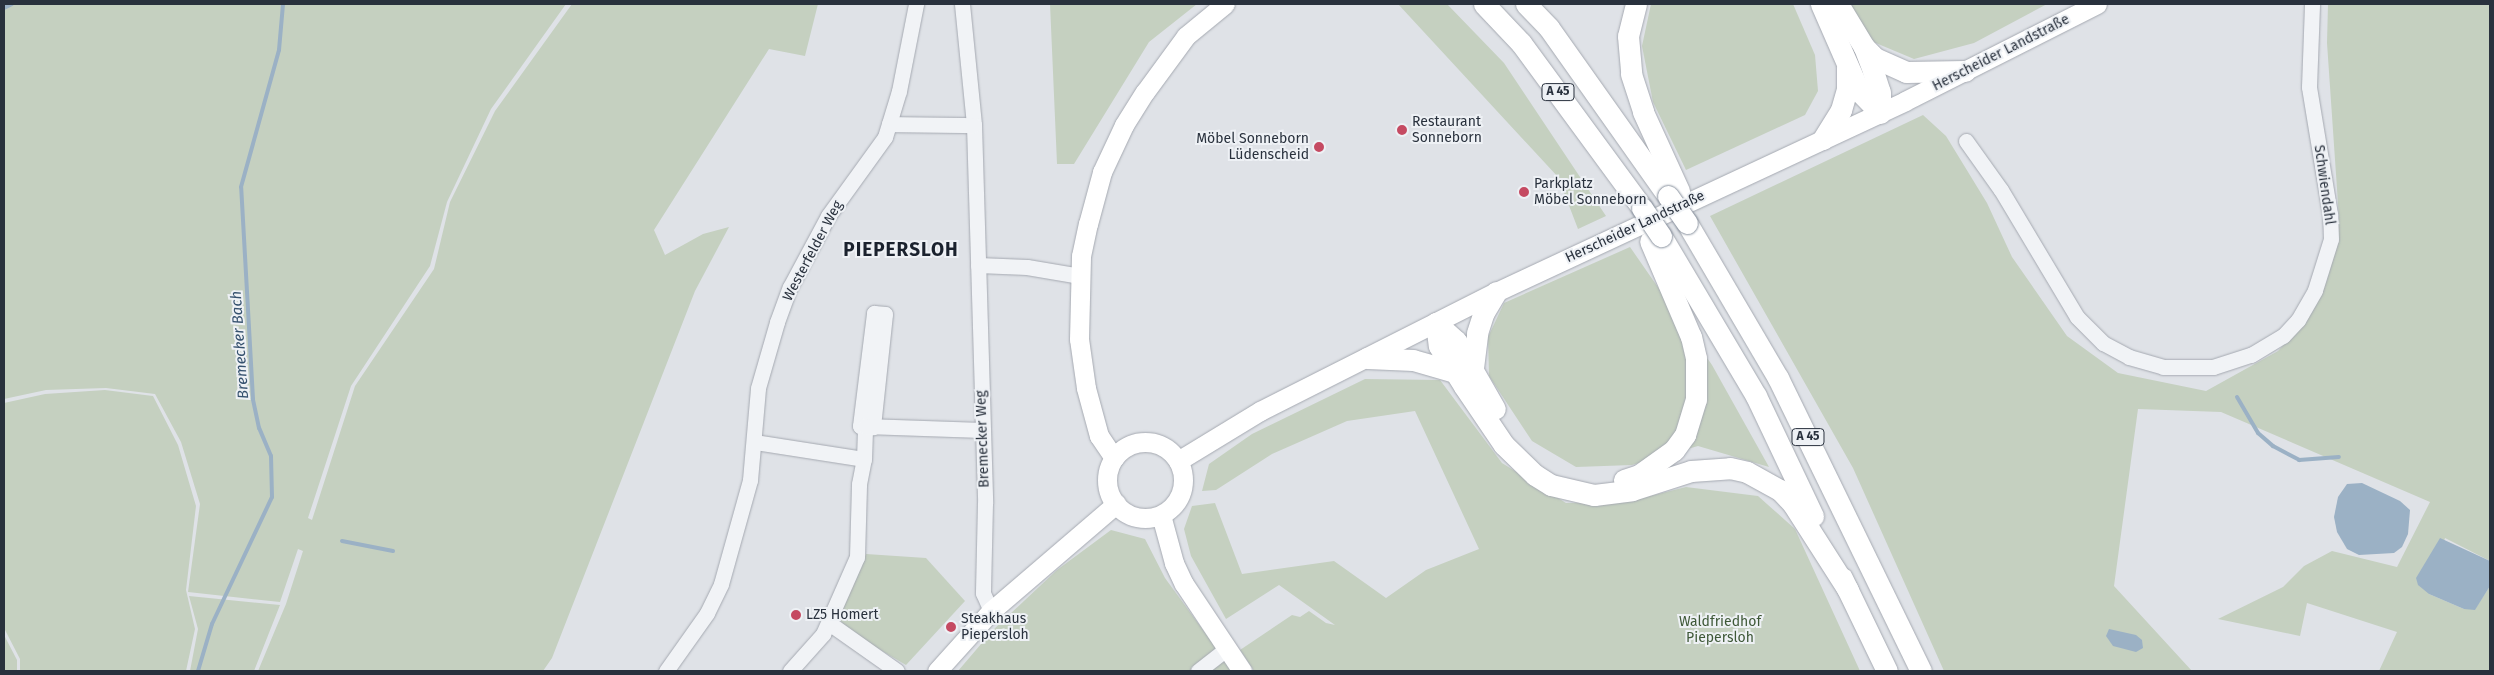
<!DOCTYPE html>
<html>
<head>
<meta charset="utf-8">
<style>
	body { margin:0 }
	#map { position:relative; width:2494px; height:675px; overflow:hidden; background:#dfe2e7; font-family:"Fira Sans",sans-serif }
	div>[style] { position:absolute }
	[style*='--x'] { left:calc(var(--x)*1px); top:calc(var(--y)*1px); width:calc(var(--w)*1px); rotate:calc(var(--a)*1deg) }
	.green>* { inset:0; background:#c5d0c0 }
	.water>* { inset:0; background:#9bb1c5 }
	.stream>* { height:4px; margin:-2px; padding:0 2px; transform-origin:2px; border-radius:2px; background:#9bb1c5 }
	.roads { filter:drop-shadow(0 0 1px #a5a9b1) drop-shadow(0 0 1px #a5a9b1) }
	.minor>* { height:15px; margin:-7.5px; padding:0 7.5px; transform-origin:7.5px; border-radius:7.5px; background:#f1f3f6 }
	.major>* { height:19px; margin:-9.5px; padding:0 9.5px; transform-origin:9.5px; border-radius:9.5px; background:#fff }
	.major>.ring { margin:-9.5px; padding:0; box-sizing:content-box; background:none; border:19px solid #fff; border-radius:50% }
	.highway>* { height:21px; margin:-10.5px; padding:0 10.5px; transform-origin:10.5px; border-radius:10.5px; background:#fff }
	.bridges { filter:drop-shadow(0 0 1px #87909d) drop-shadow(0 0 1px #87909d) }
	.highway-bridge>* { height:21px; margin:-10.5px; padding:0 10.5px; transform-origin:10.5px; border-radius:10.5px; background:#fff }
	.dots>* { width:14px; height:14px; translate:-50% -50%; box-sizing:border-box; border:2px solid #eef1f5; border-radius:50% }
	span { translate:-50% -50%; white-space:nowrap; text-align:center; line-height:1.15; -webkit-text-stroke:4px #eef1f5; paint-order:stroke }
	.shield-label span { padding:1px 4px; background:#eef1f5; border:1px solid; border-radius:4px; -webkit-text-stroke-width:0 }
	.shield-label { font-size:12px; color:#29313d; font-weight:700 }
	.street-label { font-size:14px; color:#29313d }
	.poi-label { font-size:14px; color:#29313d }
	.left { translate:0 -50%; text-align:left }
	.right { translate:-100% -50%; text-align:right }
	.park-label { font-size:14px; color:#3e5837 }
	.water-label { font-size:15px; color:#35516e; font-style:italic }
	.district-label { font-size:19px; color:#1b222e; font-weight:700; letter-spacing:1px }
	.frame { position:absolute; inset:0; border:5px solid #29313d; pointer-events:none }
</style>
</head>
<body>
<div id="map">
	<div class="green">
		<i style="clip-path:polygon(4px 4px,566px 4px,491px 109px,447px 202px,430px 266px,351px 386px,308px 518px,312px 520px,355px 386px,434px 269px,450px 202px,495px 111px,572px 4px,818px 4px,805px 56px,769px 49px,654px 230px,665px 255px,703px 234px,729px 227px,695px 291px,552px 658px,543px 671px,258px 671px,286px 604px,303px 551px,298px 549px,280px 602px,188px 592px,200px 504px,181px 442px,155px 394px,106px 388px,46px 390px,4px 399px)"></i>
		<i style="clip-path:polygon(1050px 4px,1197px 4px,1149px 42px,1074px 164px,1057px 164px)"></i>
		<i style="clip-path:polygon(1398px 4px,1447px 4px,1504px 63px,1606px 216px,1578px 229px,1558px 177px)"></i>
		<i style="clip-path:polygon(1651px 4px,1793px 4px,1815px 55px,1818px 91px,1805px 115px,1686px 170px,1653px 102px,1642px 46px)"></i>
		<i style="clip-path:polygon(1847px 4px,2047px 4px,1974px 43px,1914px 59px,1871px 41px)"></i>
		<i style="clip-path:polygon(2328px 4px,2490px 4px,2490px 561px,2445px 538px,2429px 594px,2464px 609px,2475px 609px,2490px 586px,2490px 671px,2379px 671px,2397px 632px,2307px 603px,2300px 636px,2218px 619px,2283px 587px,2304px 566px,2332px 551px,2397px 567px,2430px 502px,2221px 412px,2138px 409px,2114px 586px,2192px 671px,1944px 671px,1853px 468px,1710px 216px,1923px 115px,1946px 136px,1987px 203px,2012px 257px,2067px 336px,2118px 373px,2206px 391px,2278px 351px,2306px 320px,2329px 272px,2339px 218px,2327px 43px)"></i>
		<i style="clip-path:polygon(1630px 247px,1712px 365px,1769px 467px,1698px 446px,1632px 465px,1576px 467px,1532px 441px,1489px 376px,1488px 337px,1504px 303px)"></i>
		<i style="clip-path:polygon(1365px 379px,1440px 380px,1502px 463px,1566px 503px,1626px 502px,1686px 487px,1758px 496px,1795px 529px,1860px 671px,1254px 671px,1240px 650px,1292px 615px,1300px 617px,1309px 611px,1326px 623px,1335px 625px,1279px 585px,1226px 619px,1191px 556px,1184px 529px,1192px 506px,1215px 503px,1242px 574px,1334px 561px,1386px 598px,1426px 570px,1479px 549px,1415px 411px,1347px 421px,1272px 454px,1216px 490px,1202px 491px,1209px 464px,1252px 434px)"></i>
		<i style="clip-path:polygon(105px 390px,153px 396px,178px 445px,196px 506px,186px 590px,195px 629px,186px 671px,20px 671px,20px 659px,4px 628px,4px 403px,45px 394px)"></i>
		<i style="clip-path:polygon(1111px 530px,1145px 539px,1165px 578px,1233px 671px,958px 671px,993px 630px,1057px 570px)"></i>
		<i style="clip-path:polygon(866px 554px,926px 558px,965px 601px,906px 665px,848px 631px,840px 620px,841px 611px)"></i>
		<i style="clip-path:polygon(189px 596px,280px 605px,254px 671px,190px 671px,198px 629px)"></i>
		<i style="clip-path:polygon(4px 635px,17px 660px,17px 671px,4px 671px)"></i>
	</div>
	<div class="water">
		<i style="clip-path:polygon(2362px 483px,2400px 501px,2410px 510px,2408px 534px,2402px 547px,2394px 553px,2359px 555px,2347px 549px,2337px 532px,2334px 517px,2338px 497px,2347px 484px)"></i>
		<i style="clip-path:polygon(2440px 538px,2490px 561px,2490px 586px,2475px 610px,2464px 609px,2429px 594px,2418px 585px,2416px 578px)"></i>
		<i style="clip-path:polygon(2109px 629px,2136px 635px,2142px 640px,2143px 648px,2136px 652px,2113px 646px,2106px 636px)"></i>
	</div>
	<div class="stream">
		<i style="--x:4;--y:8;--w:9;--a:-27"></i>
		<i style="--x:2237;--y:397;--w:42;--a:59.7"></i>
		<i style="--x:2258;--y:433;--w:20;--a:41"></i>
		<i style="--x:2273;--y:446;--w:30;--a:28"></i>
		<i style="--x:2299;--y:460;--w:40;--a:-4.3"></i>
		<i style="--x:342;--y:541;--w:52;--a:11.1"></i>
		<i style="--x:198;--y:671;--w:49;--a:-73.4"></i>
		<i style="--x:212;--y:624;--w:140;--a:-64.7"></i>
		<i style="--x:272;--y:497;--w:41;--a:-91.4"></i>
		<i style="--x:271;--y:456;--w:30;--a:-113"></i>
		<i style="--x:259;--y:428;--w:30;--a:-102"></i>
		<i style="--x:253;--y:399;--w:212;--a:-93.2"></i>
		<i style="--x:241;--y:187;--w:142;--a:-74.5"></i>
		<i style="--x:279;--y:50;--w:46;--a:-85"></i>
	</div>
	<div class="roads">
		<div class="minor">
			<i style="--x:962;--y:4;--w:122;--a:84.3"></i>
			<i style="--x:974;--y:125;--w:378;--a:88.3"></i>
			<i style="--x:985;--y:503;--w:90;--a:91.3"></i>
			<i style="--x:983;--y:593;--w:20;--a:66"></i>
			<i style="--x:889;--y:124;--w:85;--a:0.7"></i>
			<i style="--x:1966;--y:141;--w:60;--a:54.5"></i>
			<i style="--x:2001;--y:190;--w:148;--a:59.1"></i>
			<i style="--x:2077;--y:317;--w:37;--a:45"></i>
			<i style="--x:2103;--y:343;--w:30;--a:28"></i>
			<i style="--x:2129;--y:357;--w:35;--a:16"></i>
			<i style="--x:2163;--y:367;--w:50;--a:0"></i>
			<i style="--x:2213;--y:367;--w:40;--a:-18"></i>
			<i style="--x:2251;--y:355;--w:37;--a:-31"></i>
			<i style="--x:2283;--y:336;--w:22;--a:-47"></i>
			<i style="--x:2298;--y:320;--w:34;--a:-60"></i>
			<i style="--x:2315;--y:290;--w:53;--a:-72.6"></i>
			<i style="--x:2331;--y:239;--w:25;--a:-92"></i>
			<i style="--x:2330;--y:214;--w:129;--a:-99.4"></i>
			<i style="--x:2309;--y:87;--w:83;--a:-87.9"></i>
			<i style="--x:978;--y:265;--w:49;--a:2.3"></i>
			<i style="--x:1027;--y:267;--w:54;--a:9.6"></i>
			<i style="--x:865;--y:426;--w:5;--a:180"></i>
			<i style="--x:860;--y:426;--w:114;--a:-82.9"></i>
			<i style="--x:874;--y:313;--w:11;--a:5"></i>
			<i style="--x:885;--y:314;--w:114;--a:96.1"></i>
			<i style="--x:755;--y:442;--w:110;--a:8.9"></i>
			<i style="--x:829;--y:623;--w:83;--a:35.2"></i>
			<i style="--x:666;--y:671;--w:71;--a:-54.7"></i>
			<i style="--x:707;--y:613;--w:32;--a:-64"></i>
			<i style="--x:721;--y:584;--w:108;--a:-74.4"></i>
			<i style="--x:750;--y:480;--w:92;--a:-85"></i>
			<i style="--x:758;--y:388;--w:69;--a:-73.9"></i>
			<i style="--x:777;--y:322;--w:37;--a:-70"></i>
			<i style="--x:790;--y:287;--w:81;--a:-61.8"></i>
			<i style="--x:828;--y:216;--w:97;--a:-54.2"></i>
			<i style="--x:885;--y:137;--w:48;--a:-73.1"></i>
			<i style="--x:899;--y:91;--w:89;--a:-78.9"></i>
			<i style="--x:790;--y:671;--w:50;--a:-48.3"></i>
			<i style="--x:823;--y:634;--w:84;--a:-66.2"></i>
			<i style="--x:857;--y:557;--w:73;--a:-88.4"></i>
			<i style="--x:859;--y:484;--w:25;--a:-79"></i>
			<i style="--x:864;--y:459;--w:33;--a:-88"></i>
			<i style="--x:865;--y:426;--w:117;--a:2"></i>
			<i style="--x:1198;--y:671;--w:36;--a:-38"></i>
		</div>
		<div class="major">
			<i class="ring" style="left:1107px;top:442px;width:57px;height:57px"></i>
			<i style="--x:1114;--y:458;--w:27;--a:-124"></i>
			<i style="--x:1099;--y:436;--w:50;--a:-105.2"></i>
			<i style="--x:1086;--y:388;--w:49;--a:-98.1"></i>
			<i style="--x:1079;--y:339;--w:83;--a:-88.6"></i>
			<i style="--x:1081;--y:256;--w:33;--a:-78"></i>
			<i style="--x:1088;--y:224;--w:54;--a:-74.9"></i>
			<i style="--x:1102;--y:172;--w:52;--a:-64.9"></i>
			<i style="--x:1124;--y:125;--w:39;--a:-58"></i>
			<i style="--x:1145;--y:92;--w:69;--a:-53.8"></i>
			<i style="--x:1186;--y:36;--w:50;--a:-39.4"></i>
			<i style="--x:1178;--y:461;--w:96;--a:-31.4"></i>
			<i style="--x:1260;--y:411;--w:264;--a:-26.8"></i>
			<i style="--x:1496;--y:292;--w:451;--a:-25"></i>
			<i style="--x:1905;--y:101;--w:215;--a:-26.8"></i>
			<i style="--x:1161;--y:515;--w:50;--a:74.8"></i>
			<i style="--x:1174;--y:563;--w:23;--a:65"></i>
			<i style="--x:1184;--y:584;--w:105;--a:56.3"></i>
			<i style="--x:937;--y:671;--w:81;--a:-48"></i>
			<i style="--x:991;--y:611;--w:165;--a:-40.6"></i>
		</div>
		<div class="highway">
			<i style="--x:1484;--y:4;--w:54;--a:46.5"></i>
			<i style="--x:1521;--y:43;--w:205;--a:53.7"></i>
			<i style="--x:1526;--y:4;--w:33;--a:46"></i>
			<i style="--x:1549;--y:28;--w:206;--a:54.7"></i>
			<i style="--x:1636;--y:4;--w:33;--a:104"></i>
			<i style="--x:1628;--y:36;--w:38;--a:85"></i>
			<i style="--x:1631;--y:74;--w:40;--a:72"></i>
			<i style="--x:1643;--y:112;--w:87;--a:65.5"></i>
			<i style="--x:1821;--y:4;--w:95;--a:66.4"></i>
			<i style="--x:1859;--y:91;--w:30;--a:46"></i>
			<i style="--x:1838;--y:4;--w:50;--a:58.8"></i>
			<i style="--x:1864;--y:47;--w:26;--a:69"></i>
			<i style="--x:1873;--y:71;--w:22;--a:72"></i>
			<i style="--x:1880;--y:92;--w:21;--a:90"></i>
			<i style="--x:1864;--y:47;--w:16;--a:45"></i>
			<i style="--x:1875;--y:58;--w:34;--a:24"></i>
			<i style="--x:1906;--y:72;--w:59;--a:-1"></i>
			<i style="--x:1823;--y:139;--w:34;--a:-58"></i>
			<i style="--x:1841;--y:110;--w:22;--a:-74"></i>
			<i style="--x:1847;--y:89;--w:22;--a:-90"></i>
			<i style="--x:1687;--y:223;--w:180;--a:59.6"></i>
			<i style="--x:1778;--y:378;--w:326;--a:64"></i>
			<i style="--x:1661;--y:236;--w:186;--a:59.3"></i>
			<i style="--x:1756;--y:396;--w:133;--a:64.6"></i>
			<i style="--x:1436;--y:323;--w:23;--a:83"></i>
			<i style="--x:1439;--y:346;--w:47;--a:58"></i>
			<i style="--x:1464;--y:386;--w:71;--a:55.9"></i>
			<i style="--x:1504;--y:445;--w:43;--a:44.1"></i>
			<i style="--x:1535;--y:475;--w:19;--a:32"></i>
			<i style="--x:1551;--y:485;--w:44;--a:13.1"></i>
			<i style="--x:1594;--y:495;--w:38;--a:-7"></i>
			<i style="--x:1632;--y:490;--w:62;--a:-17.9"></i>
			<i style="--x:1691;--y:471;--w:39;--a:-4"></i>
			<i style="--x:1730;--y:468;--w:17;--a:13"></i>
			<i style="--x:1747;--y:472;--w:38;--a:29"></i>
			<i style="--x:1780;--y:490;--w:19;--a:47"></i>
			<i style="--x:1793;--y:504;--w:102;--a:57.4"></i>
			<i style="--x:1436;--y:323;--w:27;--a:42"></i>
			<i style="--x:1456;--y:341;--w:78;--a:60.2"></i>
			<i style="--x:1367;--y:358;--w:46;--a:2.5"></i>
			<i style="--x:1413;--y:360;--w:44;--a:15.9"></i>
			<i style="--x:1473;--y:368;--w:35;--a:-83"></i>
			<i style="--x:1477;--y:333;--w:22;--a:-72"></i>
			<i style="--x:1484;--y:312;--w:23;--a:-59"></i>
			<i style="--x:1624;--y:480;--w:16;--a:-18"></i>
			<i style="--x:1639;--y:475;--w:43;--a:-35.5"></i>
			<i style="--x:1674;--y:450;--w:19;--a:-54"></i>
			<i style="--x:1685;--y:435;--w:38;--a:-73"></i>
			<i style="--x:1696;--y:399;--w:41;--a:-90"></i>
			<i style="--x:1696;--y:358;--w:22;--a:-103"></i>
			<i style="--x:1691;--y:337;--w:104;--a:-113.1"></i>
			<i style="--x:1842;--y:578;--w:103;--a:64.2"></i>
		</div>
	</div>
	<div class="bridges">
		<div class="highway-bridge">
			<i style="--x:1668;--y:196;--w:33;--a:55"></i>
			<i style="--x:1642;--y:208;--w:34;--a:56"></i>
		</div>
	</div>
	<div class="dots">
		<i style="left:1402px;top:130px;background:#c54a62"></i>
		<i style="left:1319px;top:147px;background:#c54a62"></i>
		<i style="left:1524px;top:192px;background:#c54a62"></i>
		<i style="left:796px;top:615px;background:#c54a62"></i>
		<i style="left:951px;top:627px;background:#c54a62"></i>
	</div>
	<div class="shield-label">
		<span style="left:1558px;top:92px">A 45</span>
		<span style="left:1808px;top:437px">A 45</span>
	</div>
	<div class="street-label">
		<span style="left:2001px;top:53px;rotate:-27deg">Herscheider Landstraße</span>
		<span style="left:2324px;top:185px;rotate:82deg">Schwiendahl</span>
		<span style="left:1635px;top:227px;rotate:-25deg">Herscheider Landstraße</span>
		<span style="left:813px;top:251px;rotate:-62deg">Westerfelder Weg</span>
		<span style="left:983px;top:439px;rotate:-92deg">Bremecker Weg</span>
	</div>
	<div class="poi-label">
		<span class="left" style="left:1412px;top:130px">Restaurant<br>Sonneborn</span>
		<span class="right" style="left:1309px;top:147px">Möbel Sonneborn<br>Lüdenscheid</span>
		<span class="left" style="left:1534px;top:192px">Parkplatz<br>Möbel Sonneborn</span>
		<span class="left" style="left:806px;top:615px">LZ5 Homert</span>
		<span class="left" style="left:961px;top:627px">Steakhaus<br>Piepersloh</span>
	</div>
	<div class="park-label">
		<span style="left:1720px;top:630px">Waldfriedhof<br>Piepersloh</span>
	</div>
	<div class="water-label">
		<span style="left:240px;top:345px;rotate:-94deg">Bremecker Bach</span>
	</div>
	<div class="district-label">
		<span style="left:901px;top:250px">PIEPERSLOH</span>
	</div>
	<div class="frame"></div>
</div>
</body>
</html>
